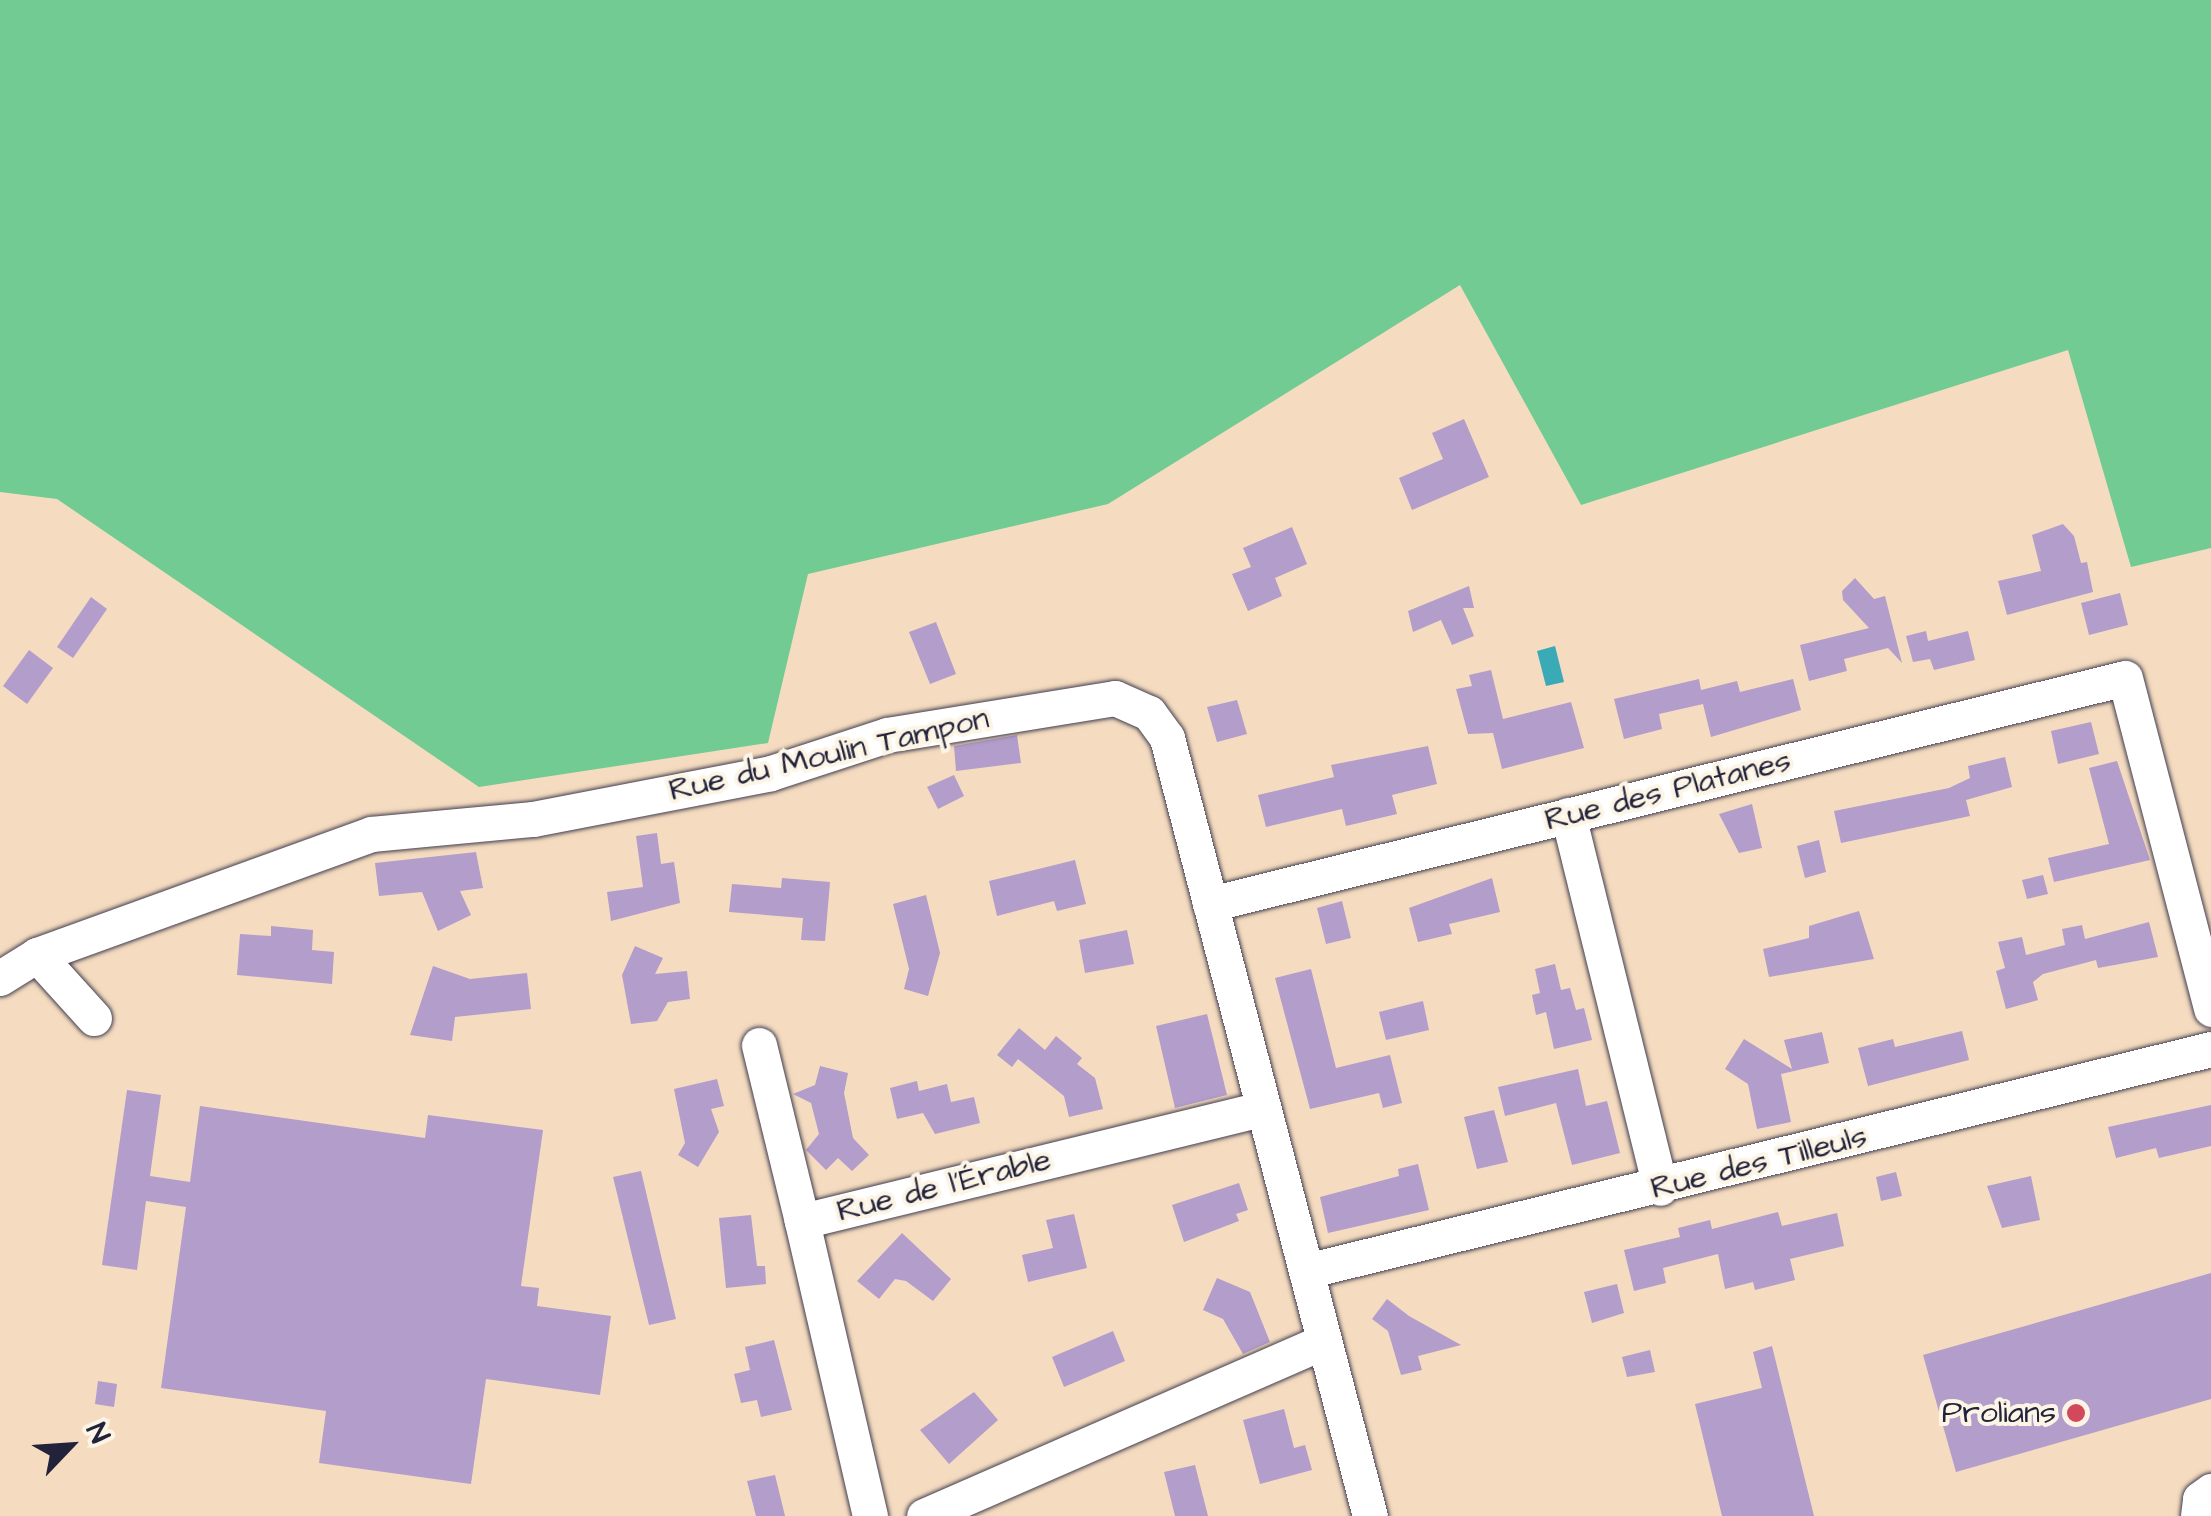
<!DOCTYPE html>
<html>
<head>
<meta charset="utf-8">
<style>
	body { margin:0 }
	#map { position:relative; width:2211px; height:1516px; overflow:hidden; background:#f5dcc0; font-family:"Architects Daughter",sans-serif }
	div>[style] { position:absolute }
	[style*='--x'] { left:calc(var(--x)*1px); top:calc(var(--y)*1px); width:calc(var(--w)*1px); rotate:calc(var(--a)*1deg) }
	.green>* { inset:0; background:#71cb92 }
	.water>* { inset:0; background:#3aaab6 }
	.building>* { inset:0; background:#b29dcb }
	.roads { filter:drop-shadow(0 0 2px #423e4f) drop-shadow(0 0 2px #423e4f) }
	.minor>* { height:35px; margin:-17.5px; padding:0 17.5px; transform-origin:17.5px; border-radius:17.5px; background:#fff }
	.dots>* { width:28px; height:28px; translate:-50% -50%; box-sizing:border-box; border:5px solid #fcf5e5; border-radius:50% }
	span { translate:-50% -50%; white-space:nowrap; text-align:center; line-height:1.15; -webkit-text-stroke:8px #fcf5e5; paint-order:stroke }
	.street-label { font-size:32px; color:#22223b }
	.poi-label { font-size:32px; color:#22223b }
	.right { translate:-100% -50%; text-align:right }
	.north { position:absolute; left:20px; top:1396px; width:100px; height:100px; -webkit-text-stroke:8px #fcf5e5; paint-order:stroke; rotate:65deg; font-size:28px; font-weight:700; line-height:40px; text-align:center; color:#22223b }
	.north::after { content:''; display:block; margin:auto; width:35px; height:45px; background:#22223b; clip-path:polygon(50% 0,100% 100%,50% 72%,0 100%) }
</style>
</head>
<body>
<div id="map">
	<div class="green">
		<i style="clip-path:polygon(0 0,2211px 0,2211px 548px,2131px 567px,2068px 350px,1581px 505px,1460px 285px,1108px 504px,808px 574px,768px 743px,479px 787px,57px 499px,0 492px)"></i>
	</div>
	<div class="water">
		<i style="clip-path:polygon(1555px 646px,1564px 682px,1546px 686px,1537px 651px)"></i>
	</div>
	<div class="building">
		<i style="clip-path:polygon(1464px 419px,1489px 477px,1412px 510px,1399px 478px,1443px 459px,1432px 433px)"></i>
		<i style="clip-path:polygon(2063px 524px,2074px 536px,2081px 563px,2087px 562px,2093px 592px,2007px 615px,1998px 581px,2041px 571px,2032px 535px)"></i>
		<i style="clip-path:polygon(1292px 527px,1307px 564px,1275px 578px,1282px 596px,1248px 611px,1232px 574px,1251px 567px,1243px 548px)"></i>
		<i style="clip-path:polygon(1855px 578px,1874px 599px,1885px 596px,1902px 663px,1888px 648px,1844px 659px,1847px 671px,1809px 681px,1800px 645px,1869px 628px,1843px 600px,1842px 591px)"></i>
		<i style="clip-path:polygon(1469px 586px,1474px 608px,1463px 608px,1474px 636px,1452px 645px,1441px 620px,1413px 632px,1408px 611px)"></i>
		<i style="clip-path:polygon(2120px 593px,2128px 625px,2089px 635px,2081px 603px)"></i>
		<i style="clip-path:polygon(91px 597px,107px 609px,73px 658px,57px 647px)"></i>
		<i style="clip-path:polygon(936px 622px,956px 674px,930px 684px,909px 632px)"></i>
		<i style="clip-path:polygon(1926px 631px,1928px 641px,1968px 631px,1975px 660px,1934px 670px,1930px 659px,1913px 662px,1906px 636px)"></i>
		<i style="clip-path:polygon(29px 650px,53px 668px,27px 704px,3px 686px)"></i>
		<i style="clip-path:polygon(1491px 670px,1503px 719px,1571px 702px,1584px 748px,1502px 769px,1493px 733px,1468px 734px,1456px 689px,1472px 686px,1469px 675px)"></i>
		<i style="clip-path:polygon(1699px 679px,1701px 690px,1737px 681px,1740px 692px,1793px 679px,1801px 710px,1711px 737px,1703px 704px,1659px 714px,1662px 729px,1624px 739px,1614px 699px)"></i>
		<i style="clip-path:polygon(1237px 700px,1247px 734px,1217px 742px,1207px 707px)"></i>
		<i style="clip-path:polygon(2091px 722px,2099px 754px,2058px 764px,2051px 731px)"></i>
		<i style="clip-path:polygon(1017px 735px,1021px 763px,956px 771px,954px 746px)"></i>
		<i style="clip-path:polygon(1428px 746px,1437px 784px,1392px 795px,1397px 814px,1346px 826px,1342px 809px,1266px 827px,1258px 795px,1334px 777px,1331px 765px)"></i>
		<i style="clip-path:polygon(2005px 757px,2012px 787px,1966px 800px,1970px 816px,1841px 843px,1834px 811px,1949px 788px,1970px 778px,1968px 766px)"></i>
		<i style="clip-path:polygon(2117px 761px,2150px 860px,2054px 882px,2048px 858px,2109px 844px,2089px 768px)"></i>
		<i style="clip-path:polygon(954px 775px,964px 796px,938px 809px,927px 787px)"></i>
		<i style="clip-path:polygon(1752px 804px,1762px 848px,1739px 853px,1719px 814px)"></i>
		<i style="clip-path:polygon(657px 833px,661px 864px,674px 862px,680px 903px,611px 921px,607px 892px,643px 887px,636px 836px)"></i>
		<i style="clip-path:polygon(1819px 840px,1826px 872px,1805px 878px,1797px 846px)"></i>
		<i style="clip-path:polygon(476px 852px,483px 888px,460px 891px,471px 915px,438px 931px,422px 892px,379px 896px,375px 863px)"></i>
		<i style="clip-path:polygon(1075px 860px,1086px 904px,1057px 911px,1054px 901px,997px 916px,989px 881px)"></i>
		<i style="clip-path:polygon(2043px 875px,2048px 894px,2027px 899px,2022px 880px)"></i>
		<i style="clip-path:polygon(782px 878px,830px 882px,825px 941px,801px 940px,803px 918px,729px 912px,732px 884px,781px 888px)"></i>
		<i style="clip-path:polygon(1492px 878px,1500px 912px,1449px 924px,1452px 934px,1418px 942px,1409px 908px)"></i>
		<i style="clip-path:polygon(926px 895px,940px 953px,928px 996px,904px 989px,909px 969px,893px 904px)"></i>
		<i style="clip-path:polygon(1342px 901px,1351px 938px,1326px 944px,1317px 908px)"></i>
		<i style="clip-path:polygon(1859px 911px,1874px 959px,1769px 977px,1763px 949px,1809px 938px,1809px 926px)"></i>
		<i style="clip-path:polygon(2149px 922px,2158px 957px,2098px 968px,2096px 960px,2043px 974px,2033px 982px,2038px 1000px,2006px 1009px,1996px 971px,2005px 968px,1998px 942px,2022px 937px,2026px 955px,2065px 945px,2062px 929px,2082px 925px,2085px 939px)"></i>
		<i style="clip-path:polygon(271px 926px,313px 930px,312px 950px,334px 952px,332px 984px,237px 975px,240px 934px,271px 936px)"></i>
		<i style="clip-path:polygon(1127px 930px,1134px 964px,1085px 973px,1079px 940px)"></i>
		<i style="clip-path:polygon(635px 946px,663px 958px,655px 974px,687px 971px,690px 999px,668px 1002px,657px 1021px,631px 1024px,622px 975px)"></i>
		<i style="clip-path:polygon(1555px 964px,1561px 990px,1570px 988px,1576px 1010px,1584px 1008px,1592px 1040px,1554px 1049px,1546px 1012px,1536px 1015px,1532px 995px,1540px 993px,1535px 969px)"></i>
		<i style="clip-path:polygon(433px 966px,470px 979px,527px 973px,531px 1009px,455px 1017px,452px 1041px,410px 1035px)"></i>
		<i style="clip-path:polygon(1311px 969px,1336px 1068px,1390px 1055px,1402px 1103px,1383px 1108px,1379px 1093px,1310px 1109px,1275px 978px)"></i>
		<i style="clip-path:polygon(1423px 1001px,1429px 1030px,1386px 1040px,1379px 1012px)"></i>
		<i style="clip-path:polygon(1207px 1014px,1227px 1095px,1175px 1108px,1156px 1026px)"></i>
		<i style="clip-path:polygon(1019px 1028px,1045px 1050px,1056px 1036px,1082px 1058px,1077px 1064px,1095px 1078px,1103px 1109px,1069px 1117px,1064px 1096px,1018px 1059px,1012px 1067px,997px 1055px)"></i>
		<i style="clip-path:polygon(1962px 1031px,1969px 1060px,1868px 1086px,1858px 1048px,1893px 1039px,1895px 1047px)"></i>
		<i style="clip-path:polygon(1822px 1032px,1829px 1063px,1781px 1074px,1791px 1122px,1757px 1129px,1748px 1084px,1725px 1069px,1744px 1039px,1792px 1069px,1784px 1040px)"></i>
		<i style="clip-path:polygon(820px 1066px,848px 1073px,844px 1093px,853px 1138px,869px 1155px,852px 1171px,838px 1158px,826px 1170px,806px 1150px,819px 1134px,811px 1103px,793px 1094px,815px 1085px)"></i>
		<i style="clip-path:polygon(1578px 1069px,1586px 1106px,1607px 1101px,1620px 1153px,1572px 1165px,1556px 1103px,1505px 1116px,1498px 1087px)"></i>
		<i style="clip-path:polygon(717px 1079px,724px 1106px,711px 1109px,719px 1132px,698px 1167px,678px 1155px,685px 1143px,674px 1089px)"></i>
		<i style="clip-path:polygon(917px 1081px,919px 1091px,947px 1084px,951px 1102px,974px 1097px,980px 1123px,935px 1134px,923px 1113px,897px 1119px,890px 1088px)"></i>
		<i style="clip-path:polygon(127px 1090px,161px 1095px,150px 1176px,190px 1182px,200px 1106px,425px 1138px,428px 1115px,543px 1130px,521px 1286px,539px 1288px,537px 1306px,611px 1316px,600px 1395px,486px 1379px,471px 1484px,319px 1463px,326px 1411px,161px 1388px,186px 1207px,146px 1201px,137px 1270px,102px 1265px)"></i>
		<i style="clip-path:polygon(2211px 1105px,2211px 1146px,2159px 1158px,2156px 1148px,2116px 1158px,2108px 1127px)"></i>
		<i style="clip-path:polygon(1494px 1110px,1508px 1162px,1477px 1169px,1464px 1117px)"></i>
		<i style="clip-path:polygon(1418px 1164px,1429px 1210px,1328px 1233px,1320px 1197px,1399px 1176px,1398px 1169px)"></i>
		<i style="clip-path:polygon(641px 1171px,676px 1319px,649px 1325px,613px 1177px)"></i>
		<i style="clip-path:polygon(1896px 1172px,1902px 1196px,1881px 1201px,1876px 1177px)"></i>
		<i style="clip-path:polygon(2031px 1176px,2040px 1220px,2002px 1228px,1987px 1186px)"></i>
		<i style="clip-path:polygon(1239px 1183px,1248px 1210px,1236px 1214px,1239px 1221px,1184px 1242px,1172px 1205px)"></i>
		<i style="clip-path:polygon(1778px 1212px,1782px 1226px,1837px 1213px,1844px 1246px,1790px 1259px,1795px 1280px,1755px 1290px,1753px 1282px,1725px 1289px,1718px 1254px,1663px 1268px,1666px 1283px,1634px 1291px,1624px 1250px,1680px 1237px,1678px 1228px,1710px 1220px,1712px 1229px)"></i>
		<i style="clip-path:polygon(1074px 1214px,1087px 1268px,1028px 1282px,1022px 1255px,1053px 1248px,1046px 1220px)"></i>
		<i style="clip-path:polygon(751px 1215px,757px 1266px,765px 1266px,766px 1284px,726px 1288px,719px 1218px)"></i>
		<i style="clip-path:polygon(902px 1233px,951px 1279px,933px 1301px,906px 1281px,895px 1279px,879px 1299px,857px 1281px)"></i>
		<i style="clip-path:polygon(2211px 1273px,2211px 1399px,1956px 1472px,1923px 1355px)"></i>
		<i style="clip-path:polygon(1217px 1278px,1250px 1292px,1270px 1342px,1243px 1354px,1223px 1319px,1203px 1310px)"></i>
		<i style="clip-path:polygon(1617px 1284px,1624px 1313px,1592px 1323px,1584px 1292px)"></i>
		<i style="clip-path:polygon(1387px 1299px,1409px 1316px,1461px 1345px,1418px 1356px,1422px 1370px,1401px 1375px,1388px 1331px,1372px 1319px)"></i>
		<i style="clip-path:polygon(1113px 1331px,1125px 1361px,1064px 1387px,1052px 1357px)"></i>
		<i style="clip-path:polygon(774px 1340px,792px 1410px,761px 1417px,757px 1400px,741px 1403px,734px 1374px,750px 1370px,745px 1347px)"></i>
		<i style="clip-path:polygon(1772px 1346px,1814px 1516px,1722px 1516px,1695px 1404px,1762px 1388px,1753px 1352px)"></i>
		<i style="clip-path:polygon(1650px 1350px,1655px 1372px,1627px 1377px,1622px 1357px)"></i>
		<i style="clip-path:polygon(98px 1381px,117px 1384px,114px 1407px,95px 1404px)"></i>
		<i style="clip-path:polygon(974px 1392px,998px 1420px,949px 1464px,920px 1430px)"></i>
		<i style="clip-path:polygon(1284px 1409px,1294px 1448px,1305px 1445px,1312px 1470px,1260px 1484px,1243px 1420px)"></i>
		<i style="clip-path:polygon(1195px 1465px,1208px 1516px,1175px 1516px,1164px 1472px)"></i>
		<i style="clip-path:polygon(775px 1475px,785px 1516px,756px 1516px,747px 1481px)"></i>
	</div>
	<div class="roads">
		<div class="minor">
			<i style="--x:1568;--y:815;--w:384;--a:76.1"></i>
			<i style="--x:1210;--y:904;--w:942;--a:-13.87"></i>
			<i style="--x:2125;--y:678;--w:342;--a:75.4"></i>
			<i style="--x:37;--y:955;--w:85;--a:47.9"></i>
			<i style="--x:0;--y:978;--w:44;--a:-31.9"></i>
			<i style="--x:37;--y:955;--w:355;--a:-19.9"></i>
			<i style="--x:371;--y:834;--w:163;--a:-5.3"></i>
			<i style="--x:533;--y:819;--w:242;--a:-10.9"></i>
			<i style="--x:771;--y:773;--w:122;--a:-18.1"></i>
			<i style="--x:887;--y:735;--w:231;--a:-9.2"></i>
			<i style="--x:1115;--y:698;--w:37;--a:24"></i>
			<i style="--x:1149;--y:713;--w:31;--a:54"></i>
			<i style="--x:1167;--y:738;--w:804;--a:75.38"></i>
			<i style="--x:759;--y:1045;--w:181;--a:76.3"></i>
			<i style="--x:1306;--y:1271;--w:932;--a:-13.78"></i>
			<i style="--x:870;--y:1516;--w:303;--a:-103"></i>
			<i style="--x:802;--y:1221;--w:474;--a:-13.7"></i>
			<i style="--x:924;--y:1516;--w:435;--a:-23.6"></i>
			<i style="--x:2198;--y:1516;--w:17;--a:-83"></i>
			<i style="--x:2200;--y:1499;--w:14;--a:-36"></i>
		</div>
	</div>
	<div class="dots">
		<i style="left:2076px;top:1413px;background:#d1495b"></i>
	</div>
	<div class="street-label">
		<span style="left:829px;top:755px;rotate:-13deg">Rue du Moulin Tampon</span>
		<span style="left:1668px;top:791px;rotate:-14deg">Rue des Platanes</span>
		<span style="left:1759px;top:1163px;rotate:-14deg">Rue des Tilleuls</span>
		<span style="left:944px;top:1186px;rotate:-14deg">Rue de l’Érable</span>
	</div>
	<div class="poi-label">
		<span class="right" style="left:2056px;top:1413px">Prolians</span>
	</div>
	<div class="north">N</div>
</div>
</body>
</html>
